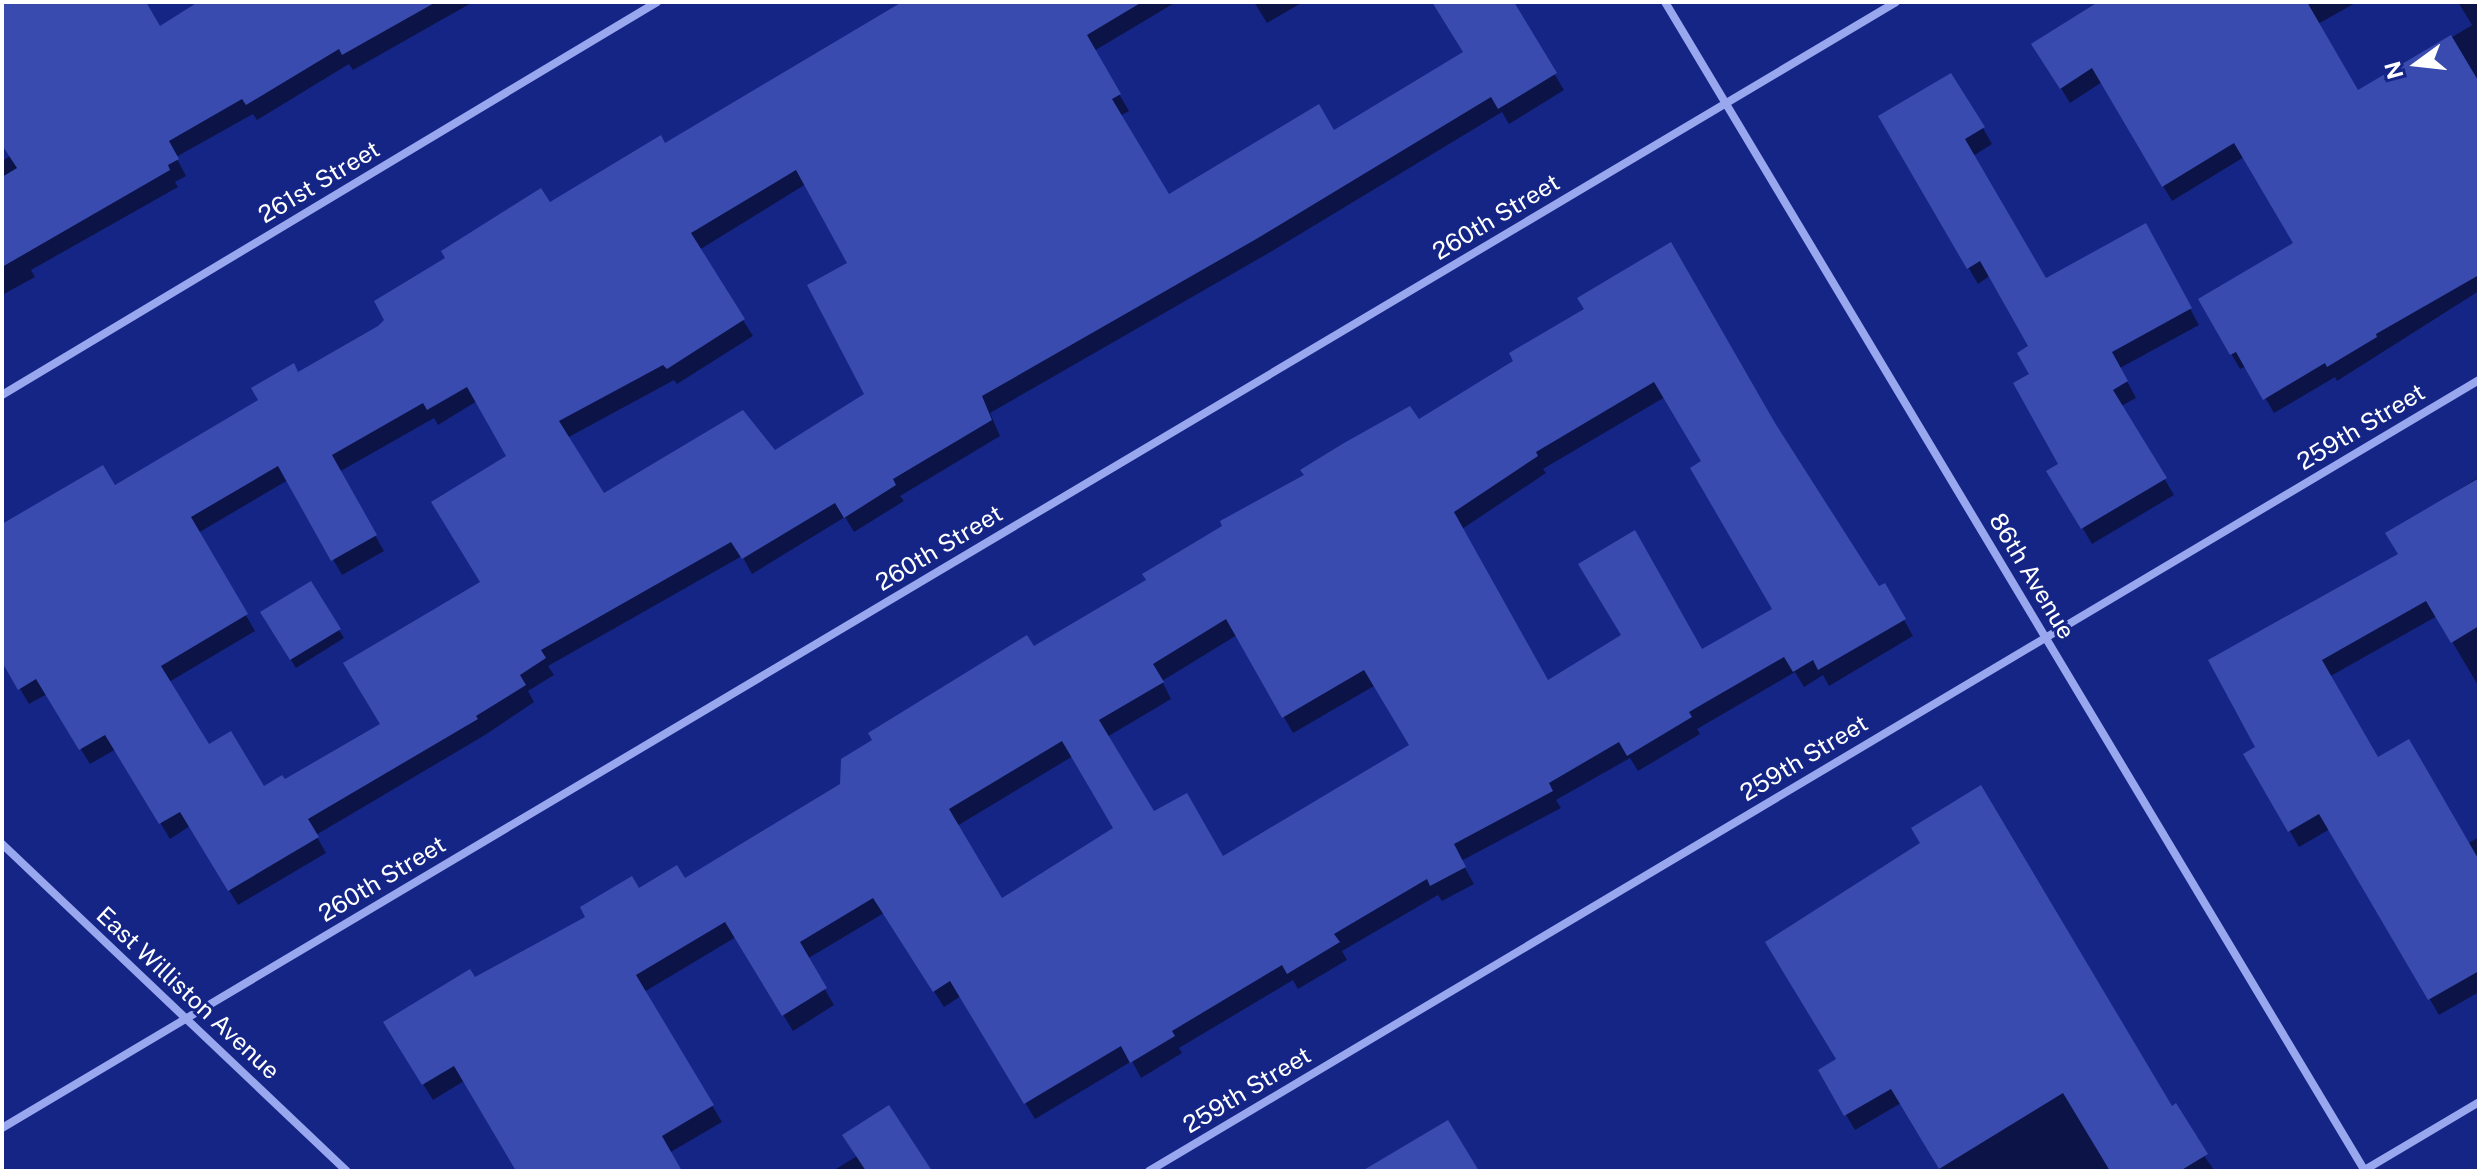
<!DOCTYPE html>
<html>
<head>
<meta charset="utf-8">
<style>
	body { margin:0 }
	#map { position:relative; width:2481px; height:1173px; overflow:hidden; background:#152586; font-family:"Public Sans",sans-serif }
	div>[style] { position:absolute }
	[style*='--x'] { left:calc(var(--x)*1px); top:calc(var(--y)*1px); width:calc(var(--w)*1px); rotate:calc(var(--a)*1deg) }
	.shadow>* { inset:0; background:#0007 }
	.building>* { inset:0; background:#394bae }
	.street>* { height:8px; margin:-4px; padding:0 4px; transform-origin:4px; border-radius:4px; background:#99a7ee }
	span { translate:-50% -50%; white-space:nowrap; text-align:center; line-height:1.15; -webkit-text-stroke:6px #152586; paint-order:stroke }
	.street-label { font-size:24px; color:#fff }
	.frame { position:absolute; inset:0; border:4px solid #fff; pointer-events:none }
	.north { position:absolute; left:2377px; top:24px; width:80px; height:80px; -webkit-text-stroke:6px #152586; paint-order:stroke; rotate:255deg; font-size:22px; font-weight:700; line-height:32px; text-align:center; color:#fff }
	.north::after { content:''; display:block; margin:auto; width:28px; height:36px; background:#fff; clip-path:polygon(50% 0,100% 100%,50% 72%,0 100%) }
</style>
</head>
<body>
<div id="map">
	<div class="shadow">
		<i style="clip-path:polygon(2px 2px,143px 2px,159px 29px,202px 2px,473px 2px,353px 70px,349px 64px,257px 120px,253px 114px,176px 157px,186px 176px,175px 182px,178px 187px,31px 270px,35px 277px,2px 295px,2px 161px,32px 143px,2px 57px)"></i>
		<i style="clip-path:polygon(evenodd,906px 2px,1176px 2px,1094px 51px,1129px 111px,1120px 116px,1168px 197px,1334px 133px,1466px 53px,1436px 2px,1511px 2px,1564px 90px,1509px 124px,1502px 112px,1267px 254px,990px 413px,1000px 436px,900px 496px,904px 501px,854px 532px,845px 517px,752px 574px,742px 556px,548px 666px,554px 675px,528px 691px,534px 702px,485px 735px,316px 835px,326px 853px,238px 905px,190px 826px,170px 839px,116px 749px,90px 764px,47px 694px,29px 704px,2px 658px,2px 525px,114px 487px,379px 328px,550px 205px,664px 146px,906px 2px,806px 184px,850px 264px,867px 395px,775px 453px,603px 495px,567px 438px,674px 380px,677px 384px,753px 336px,699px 250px,806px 184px,906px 2px,477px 401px,509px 457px,482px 583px,382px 725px,284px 782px,263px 788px,209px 747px,169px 682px,255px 631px,198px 533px,288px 480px,342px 575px,384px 551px,339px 472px,434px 418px,438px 425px,477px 401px)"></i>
		<i style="clip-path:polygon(1254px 2px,1303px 2px,1267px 23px)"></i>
		<i style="clip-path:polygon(2104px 2px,2357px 2px,2318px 24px,2358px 95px,2472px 25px,2458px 2px,2479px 2px,2479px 291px,2337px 381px,2335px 377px,2274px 413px,2247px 366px,2240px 369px,2200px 300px,2296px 244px,2244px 157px,2172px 201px,2102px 82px,2070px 103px,2043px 59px)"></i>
		<i style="clip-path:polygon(1881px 117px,1983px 128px,1992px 144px,1973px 156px,2046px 281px,2145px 226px,2199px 325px,2120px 368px,2136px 398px,2121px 406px,2174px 495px,2092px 544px,2049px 471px,2060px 464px,2032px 375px,2031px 347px,1991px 275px,1978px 284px)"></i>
		<i style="clip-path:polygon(evenodd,1586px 310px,1774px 424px,1879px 589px,1885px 586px,1913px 636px,1829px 686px,1823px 675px,1804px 687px,1795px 672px,1697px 729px,1700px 734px,1638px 771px,1630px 758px,1556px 800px,1561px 808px,1461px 861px,1474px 884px,1442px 901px,1438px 895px,1342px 951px,1347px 960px,1298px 989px,1293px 980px,1179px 1048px,1182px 1053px,1141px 1078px,1132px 1061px,1035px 1119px,961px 996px,944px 1007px,884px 913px,807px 959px,834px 1005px,793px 1031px,736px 937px,644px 992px,722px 1122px,669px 1153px,680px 1171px,518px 1171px,464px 1081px,433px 1100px,395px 1039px,474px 979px,638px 891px,684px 880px,842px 785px,1033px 649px,1418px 422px,1516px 362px,1586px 310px,1665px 397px,1704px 462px,1774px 610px,1702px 652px,1547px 682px,1462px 529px,1546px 473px,1543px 469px,1665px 397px,1586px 310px,1237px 635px,1293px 733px,1374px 686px,1412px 746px,1222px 859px,1153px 814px,1107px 737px,1171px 699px,1162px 681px,1237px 635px,1586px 310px,1073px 756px,1116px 828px,1001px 901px,957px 826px,1073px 756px)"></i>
		<i style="clip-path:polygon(2479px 477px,2479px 687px,2437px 616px,2329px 677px,2378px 760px,2467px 844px,2479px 837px,2479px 992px,2439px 1015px,2330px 829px,2299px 847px,2246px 755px,2258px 748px,2210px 661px,2401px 555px,2388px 534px)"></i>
		<i style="clip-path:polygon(310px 584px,344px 638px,296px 668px,262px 613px)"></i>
		<i style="clip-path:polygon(1839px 1060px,2171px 1109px,2214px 1170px,1940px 1171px,1901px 1103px,1855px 1130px,1820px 1071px)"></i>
		<i style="clip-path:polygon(857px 1156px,928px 1171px,833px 1171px)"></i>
	</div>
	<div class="building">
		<i style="clip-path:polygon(2px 2px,146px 2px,160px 26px,198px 2px,436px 2px,342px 55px,339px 49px,246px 105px,242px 99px,169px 141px,179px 159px,168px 165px,170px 170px,2px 267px,2px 177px,17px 168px,2px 145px)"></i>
		<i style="clip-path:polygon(evenodd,902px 2px,1142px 2px,1087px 35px,1121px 94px,1112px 99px,1169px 194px,1319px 104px,1334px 130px,1463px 52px,1432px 2px,1514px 2px,1557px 73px,1498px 109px,1491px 97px,1258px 238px,982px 396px,992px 420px,893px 479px,896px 485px,844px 518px,835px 503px,742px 559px,731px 542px,541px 650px,546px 658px,520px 675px,526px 685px,476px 716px,478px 719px,308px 819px,319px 837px,228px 891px,180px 812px,159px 824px,105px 735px,79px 750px,36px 679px,18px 690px,2px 662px,2px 524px,103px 465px,115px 485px,258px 400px,251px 388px,294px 363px,298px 372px,378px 326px,384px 320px,374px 301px,445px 258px,441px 251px,541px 188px,550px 202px,661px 135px,665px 143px,902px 2px,796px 170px,847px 263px,807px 285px,864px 394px,775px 450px,743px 410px,604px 493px,559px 421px,663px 365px,667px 369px,745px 319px,691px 233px,796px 170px,902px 2px,467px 387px,506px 456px,431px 502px,480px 582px,343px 663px,380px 724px,285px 779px,282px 775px,264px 786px,231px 731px,209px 744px,161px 666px,248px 614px,191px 517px,278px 466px,331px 561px,377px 535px,332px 455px,423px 403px,427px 410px,467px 387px)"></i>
		<i style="clip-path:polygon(2098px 2px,2307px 2px,2358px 90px,2451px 35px,2479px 82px,2479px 275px,2376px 334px,2377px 337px,2327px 367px,2325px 363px,2263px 400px,2236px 352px,2230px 355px,2198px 299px,2293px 243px,2234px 143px,2162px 187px,2092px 68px,2060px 89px,2031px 44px)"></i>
		<i style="clip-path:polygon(1951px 73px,1985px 127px,1965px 139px,2046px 278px,2146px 223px,2192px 308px,2112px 352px,2128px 381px,2113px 390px,2167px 478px,2081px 529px,2046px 471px,2058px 464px,2013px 383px,2029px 374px,2017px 353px,2028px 346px,1980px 261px,1967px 269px,1878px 116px)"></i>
		<i style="clip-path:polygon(evenodd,1671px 242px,1775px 423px,1879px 586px,1885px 583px,1906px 619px,1818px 670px,1813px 660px,1793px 672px,1784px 657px,1689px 712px,1692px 717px,1627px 756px,1619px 742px,1549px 783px,1553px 791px,1454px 844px,1466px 867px,1430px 886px,1427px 879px,1334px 934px,1340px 942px,1287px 974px,1282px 965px,1172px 1031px,1175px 1036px,1130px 1063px,1121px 1046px,1024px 1104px,950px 981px,933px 992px,873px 898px,800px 942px,827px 988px,782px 1016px,725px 922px,636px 975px,714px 1105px,662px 1136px,682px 1171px,516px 1171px,454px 1066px,422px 1085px,383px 1022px,470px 969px,475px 977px,585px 917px,580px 907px,632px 876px,639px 888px,677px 865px,685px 878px,840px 784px,841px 759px,872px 740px,868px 733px,1027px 635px,1034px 646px,1146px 580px,1142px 574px,1222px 526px,1220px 521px,1304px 475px,1300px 470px,1344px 443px,1410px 406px,1419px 419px,1513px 361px,1509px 353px,1584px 309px,1577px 298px,1671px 242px,1654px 382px,1701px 461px,1690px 468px,1772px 609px,1702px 649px,1635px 530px,1578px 564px,1621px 635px,1548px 680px,1454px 512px,1538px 456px,1536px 452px,1654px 382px,1671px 242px,1226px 619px,1282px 718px,1364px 670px,1409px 745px,1223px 856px,1187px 793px,1154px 811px,1099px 720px,1164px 682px,1153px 664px,1226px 619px,1671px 242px,1062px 741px,1113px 828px,1002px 898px,949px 809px,1062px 741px)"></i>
		<i style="clip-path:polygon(2479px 478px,2479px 626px,2451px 643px,2426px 601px,2322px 660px,2378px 757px,2409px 739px,2479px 860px,2479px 971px,2428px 1000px,2319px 814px,2288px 832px,2243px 754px,2255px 747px,2208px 660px,2398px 554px,2385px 533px)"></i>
		<i style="clip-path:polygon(311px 581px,341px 629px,290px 660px,260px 612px)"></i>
		<i style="clip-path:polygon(1981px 785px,2172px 1106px,2176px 1103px,2208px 1154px,2180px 1171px,2110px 1171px,2063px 1093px,1939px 1169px,1891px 1089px,1844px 1116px,1818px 1070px,1836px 1059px,1765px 942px,1920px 843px,1911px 828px)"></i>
		<i style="clip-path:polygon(889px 1105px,932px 1171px,866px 1171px,842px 1135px)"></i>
		<i style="clip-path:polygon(1448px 1120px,1479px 1171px,1362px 1171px)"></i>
	</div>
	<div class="street">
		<i style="--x:1665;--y:2;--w:1363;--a:59.09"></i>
		<i style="--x:2;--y:395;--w:764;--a:-30.96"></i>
		<i style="--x:2;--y:844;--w:475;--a:43.5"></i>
		<i style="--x:2;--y:1128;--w:2203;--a:-30.73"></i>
		<i style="--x:1149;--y:1171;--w:1547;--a:-30.74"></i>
		<i style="--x:2363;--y:1171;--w:135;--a:-30.7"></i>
	</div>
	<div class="street-label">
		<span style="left:319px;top:182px;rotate:-31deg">261st Street</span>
		<span style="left:1496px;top:217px;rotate:-31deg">260th Street</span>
		<span style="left:2361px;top:427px;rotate:-31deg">259th Street</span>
		<span style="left:939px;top:548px;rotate:-31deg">260th Street</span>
		<span style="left:2032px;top:576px;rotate:59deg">86th Avenue</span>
		<span style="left:1804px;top:758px;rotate:-31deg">259th Street</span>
		<span style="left:382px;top:879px;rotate:-31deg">260th Street</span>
		<span style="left:188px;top:993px;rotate:43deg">East Williston Avenue</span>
		<span style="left:1247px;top:1090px;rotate:-31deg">259th Street</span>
	</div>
	<div class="frame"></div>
	<div class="north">N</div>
</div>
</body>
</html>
